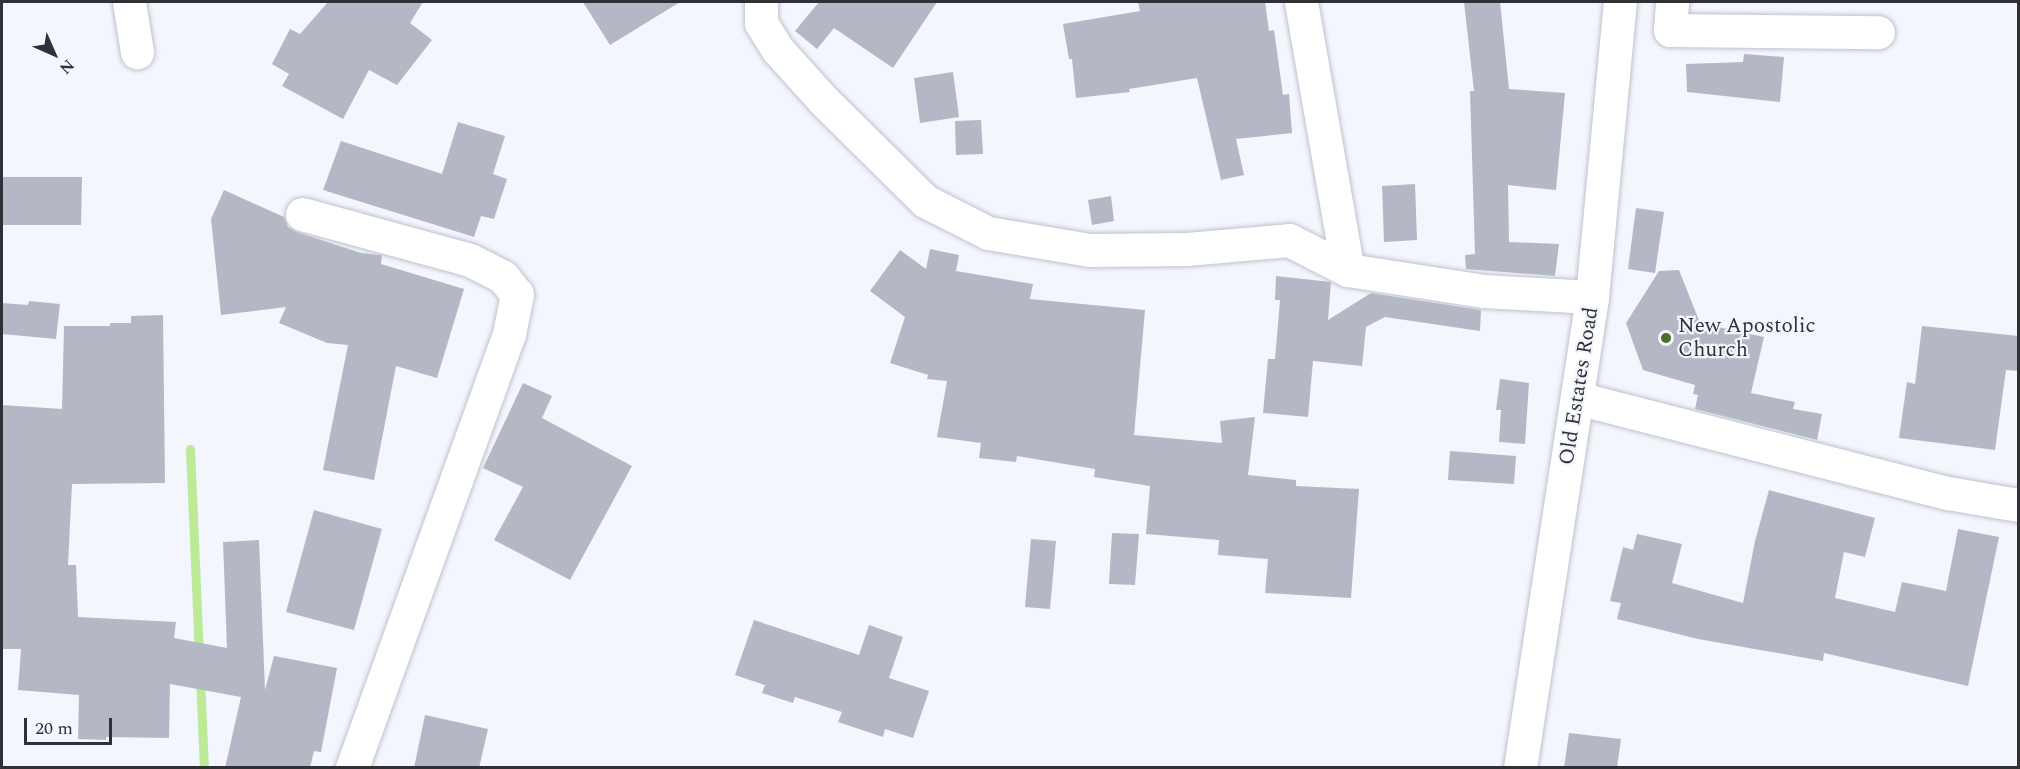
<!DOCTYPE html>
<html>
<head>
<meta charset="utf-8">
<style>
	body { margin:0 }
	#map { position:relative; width:2020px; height:769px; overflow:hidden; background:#f3f6fd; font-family:Spectral,serif }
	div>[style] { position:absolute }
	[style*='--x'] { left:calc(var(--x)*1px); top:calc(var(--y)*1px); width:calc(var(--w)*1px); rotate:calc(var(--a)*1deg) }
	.stream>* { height:9px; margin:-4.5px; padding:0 4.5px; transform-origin:4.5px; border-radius:4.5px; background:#bcea97 }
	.building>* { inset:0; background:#b4b8c4 }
	.roads { filter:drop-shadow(0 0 2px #bec2ce) drop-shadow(0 0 2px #bec2ce) }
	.minor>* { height:33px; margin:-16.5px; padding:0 16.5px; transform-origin:16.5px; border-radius:16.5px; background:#fff }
	.dots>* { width:16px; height:16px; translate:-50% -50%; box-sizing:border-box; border:3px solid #f3f6fd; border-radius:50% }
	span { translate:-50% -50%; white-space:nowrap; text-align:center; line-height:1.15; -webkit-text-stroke:4.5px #f3f6fd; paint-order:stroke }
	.poi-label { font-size:21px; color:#303136 }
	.left { translate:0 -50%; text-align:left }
	.street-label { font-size:21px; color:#303136 }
	.frame { position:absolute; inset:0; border:3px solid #303136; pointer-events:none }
	.north { position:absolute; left:24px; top:24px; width:60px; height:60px; -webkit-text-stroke:4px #f3f6fd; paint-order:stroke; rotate:135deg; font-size:16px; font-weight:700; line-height:24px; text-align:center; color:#303136 }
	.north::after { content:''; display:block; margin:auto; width:21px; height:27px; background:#303136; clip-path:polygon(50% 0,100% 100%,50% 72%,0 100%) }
	.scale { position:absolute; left:24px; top:718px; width:88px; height:27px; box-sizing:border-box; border:3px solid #303136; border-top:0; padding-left:8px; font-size:18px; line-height:21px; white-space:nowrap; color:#303136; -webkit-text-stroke:4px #f3f6fd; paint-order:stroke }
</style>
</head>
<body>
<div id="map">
	<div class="stream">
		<i style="--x:190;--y:449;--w:205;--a:87.5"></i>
		<i style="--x:200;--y:680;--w:88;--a:87.4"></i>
	</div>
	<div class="building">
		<i style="clip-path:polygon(328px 2px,423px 2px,410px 23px,432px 40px,397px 85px,369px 70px,343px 119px,282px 86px,289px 74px,272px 64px,290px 29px,300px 34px)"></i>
		<i style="clip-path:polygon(583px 2px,680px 2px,610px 45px)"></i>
		<i style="clip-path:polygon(819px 2px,937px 2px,893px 68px,834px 28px,817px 49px,795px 31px)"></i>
		<i style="clip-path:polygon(1138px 2px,1265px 2px,1269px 31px,1274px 30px,1283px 95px,1289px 94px,1292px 133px,1236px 139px,1244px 175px,1221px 180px,1197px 78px,1129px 89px,1130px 92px,1076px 98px,1072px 59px,1069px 59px,1063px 24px,1140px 11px)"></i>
		<i style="clip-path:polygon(1464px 2px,1500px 2px,1509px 89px,1565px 93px,1556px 190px,1508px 185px,1509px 242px,1559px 244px,1555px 276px,1466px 269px,1465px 255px,1475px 254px,1470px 91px,1474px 91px)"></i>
		<i style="clip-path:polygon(1744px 54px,1784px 57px,1780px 102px,1687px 92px,1686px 64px,1743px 62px)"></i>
		<i style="clip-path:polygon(953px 72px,959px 117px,920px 123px,914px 78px)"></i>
		<i style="clip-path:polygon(981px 120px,983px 154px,956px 155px,955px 121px)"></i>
		<i style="clip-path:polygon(458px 122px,505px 136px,493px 174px,507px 179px,494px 219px,481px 216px,474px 237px,323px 190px,341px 141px,442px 174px)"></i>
		<i style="clip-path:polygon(2px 177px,82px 177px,81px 225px,2px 225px)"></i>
		<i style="clip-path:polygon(1415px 184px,1417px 240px,1384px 242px,1382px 186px)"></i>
		<i style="clip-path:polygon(224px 190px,284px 217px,288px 227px,297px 232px,361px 253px,382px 255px,381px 264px,464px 289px,437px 378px,396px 366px,374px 480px,323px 470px,348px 345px,327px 343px,279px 323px,286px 307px,221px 315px,211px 219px)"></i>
		<i style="clip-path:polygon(1111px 196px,1114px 221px,1092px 225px,1088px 200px)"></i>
		<i style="clip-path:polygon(1636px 208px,1664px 212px,1655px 273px,1628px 269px)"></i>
		<i style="clip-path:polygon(930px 249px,959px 255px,956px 271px,1033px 284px,1030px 299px,1145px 310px,1134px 435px,1222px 443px,1220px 421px,1255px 417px,1248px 475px,1296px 480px,1296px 486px,1359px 489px,1351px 598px,1265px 593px,1268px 559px,1218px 555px,1219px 540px,1146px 534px,1150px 486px,1094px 477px,1095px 469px,1017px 456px,1016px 462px,979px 458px,981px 443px,937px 437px,947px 381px,927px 379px,928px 375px,890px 363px,905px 317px,870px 291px,900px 250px,926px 269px)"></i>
		<i style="clip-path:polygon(1679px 270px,1700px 323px,1764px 337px,1751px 393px,1795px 402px,1793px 409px,1822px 414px,1817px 440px,1695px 409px,1698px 395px,1693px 394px,1695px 385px,1643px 370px,1626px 323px,1659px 271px)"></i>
		<i style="clip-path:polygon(1276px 276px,1331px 282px,1328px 320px,1371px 293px,1481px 310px,1480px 331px,1385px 317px,1366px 327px,1362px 366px,1313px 361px,1308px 417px,1263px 413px,1268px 359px,1275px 359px,1280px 300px,1275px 300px)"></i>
		<i style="clip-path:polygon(29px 301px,60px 304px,56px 339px,2px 334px,2px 303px,28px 305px)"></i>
		<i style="clip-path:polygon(163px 315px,165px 483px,72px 484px,68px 565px,76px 565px,78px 617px,176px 622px,174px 638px,227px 648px,223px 542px,259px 540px,265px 690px,274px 656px,337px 668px,321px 752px,314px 751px,310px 768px,225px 768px,241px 697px,170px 684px,169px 738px,106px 737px,106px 740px,78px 739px,79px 695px,18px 690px,21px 649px,2px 649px,2px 405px,62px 409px,64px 326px,110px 326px,110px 323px,131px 323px,131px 316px)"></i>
		<i style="clip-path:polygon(1922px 326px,2019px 336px,2019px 371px,2006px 370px,1995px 450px,1899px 438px,1907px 382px,1915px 384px)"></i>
		<i style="clip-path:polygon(1500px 379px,1529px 383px,1525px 444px,1499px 442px,1501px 410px,1496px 410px)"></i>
		<i style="clip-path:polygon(523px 383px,552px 396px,542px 418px,632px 466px,570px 580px,494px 540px,523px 487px,483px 468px)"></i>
		<i style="clip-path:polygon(1450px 451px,1516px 456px,1514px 484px,1448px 480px)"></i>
		<i style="clip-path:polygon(1769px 490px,1875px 518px,1865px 557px,1844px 552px,1835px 598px,1895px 612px,1902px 582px,1946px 591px,1958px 529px,1999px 537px,1968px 686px,1824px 653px,1823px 661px,1698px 639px,1617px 619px,1621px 603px,1610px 601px,1623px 547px,1633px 550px,1637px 534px,1682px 544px,1672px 583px,1743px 603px,1755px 541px)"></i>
		<i style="clip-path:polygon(314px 510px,382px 529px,354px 630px,286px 612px)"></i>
		<i style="clip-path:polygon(1112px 533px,1139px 534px,1135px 585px,1109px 584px)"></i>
		<i style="clip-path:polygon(1031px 539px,1056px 541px,1050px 609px,1025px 607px)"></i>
		<i style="clip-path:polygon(754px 620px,859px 655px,869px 625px,903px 637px,889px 678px,929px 691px,913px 738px,885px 729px,883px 737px,838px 722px,842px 712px,795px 697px,793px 703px,762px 693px,765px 685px,735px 675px)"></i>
		<i style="clip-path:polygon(425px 715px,488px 729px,479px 768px,414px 768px)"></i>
		<i style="clip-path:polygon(1569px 733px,1621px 739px,1617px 768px,1564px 768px)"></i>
	</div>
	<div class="roads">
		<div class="minor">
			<i style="--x:129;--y:2;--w:51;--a:80.9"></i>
			<i style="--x:761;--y:2;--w:21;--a:90"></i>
			<i style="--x:761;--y:23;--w:32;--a:58"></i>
			<i style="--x:778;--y:50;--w:67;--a:48"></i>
			<i style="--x:823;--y:100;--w:144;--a:44.7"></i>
			<i style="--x:925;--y:201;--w:71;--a:26.9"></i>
			<i style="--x:988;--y:233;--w:103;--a:9.5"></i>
			<i style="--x:1090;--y:250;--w:97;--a:-0.6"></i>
			<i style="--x:1187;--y:249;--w:102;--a:-5"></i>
			<i style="--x:1289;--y:240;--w:66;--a:27"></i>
			<i style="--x:1348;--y:270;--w:137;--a:8.8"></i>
			<i style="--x:1483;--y:291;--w:109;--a:3.2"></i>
			<i style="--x:1301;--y:2;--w:272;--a:80.1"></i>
			<i style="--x:1672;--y:2;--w:28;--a:94"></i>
			<i style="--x:1670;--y:30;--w:208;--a:0.6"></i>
			<i style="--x:302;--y:214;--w:174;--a:15.3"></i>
			<i style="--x:470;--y:260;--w:37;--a:27"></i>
			<i style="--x:503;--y:277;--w:22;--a:51"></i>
			<i style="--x:517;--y:294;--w:41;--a:101.3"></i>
			<i style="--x:509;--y:334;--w:462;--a:109.9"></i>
			<i style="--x:1577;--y:398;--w:383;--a:14.4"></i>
			<i style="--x:1948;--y:493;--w:71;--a:9.7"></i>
			<i style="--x:1520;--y:768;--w:476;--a:-81.3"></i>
			<i style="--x:1592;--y:297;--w:296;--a:-84.6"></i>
		</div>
	</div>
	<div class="dots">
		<i style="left:1666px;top:338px;background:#4a6e27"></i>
	</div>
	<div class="poi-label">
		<span class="left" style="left:1678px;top:338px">New Apostolic<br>Church</span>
	</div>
	<div class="street-label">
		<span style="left:1579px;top:386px;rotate:-81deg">Old Estates Road</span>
	</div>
	<div class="frame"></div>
	<div class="north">N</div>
	<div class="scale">20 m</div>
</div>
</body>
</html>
